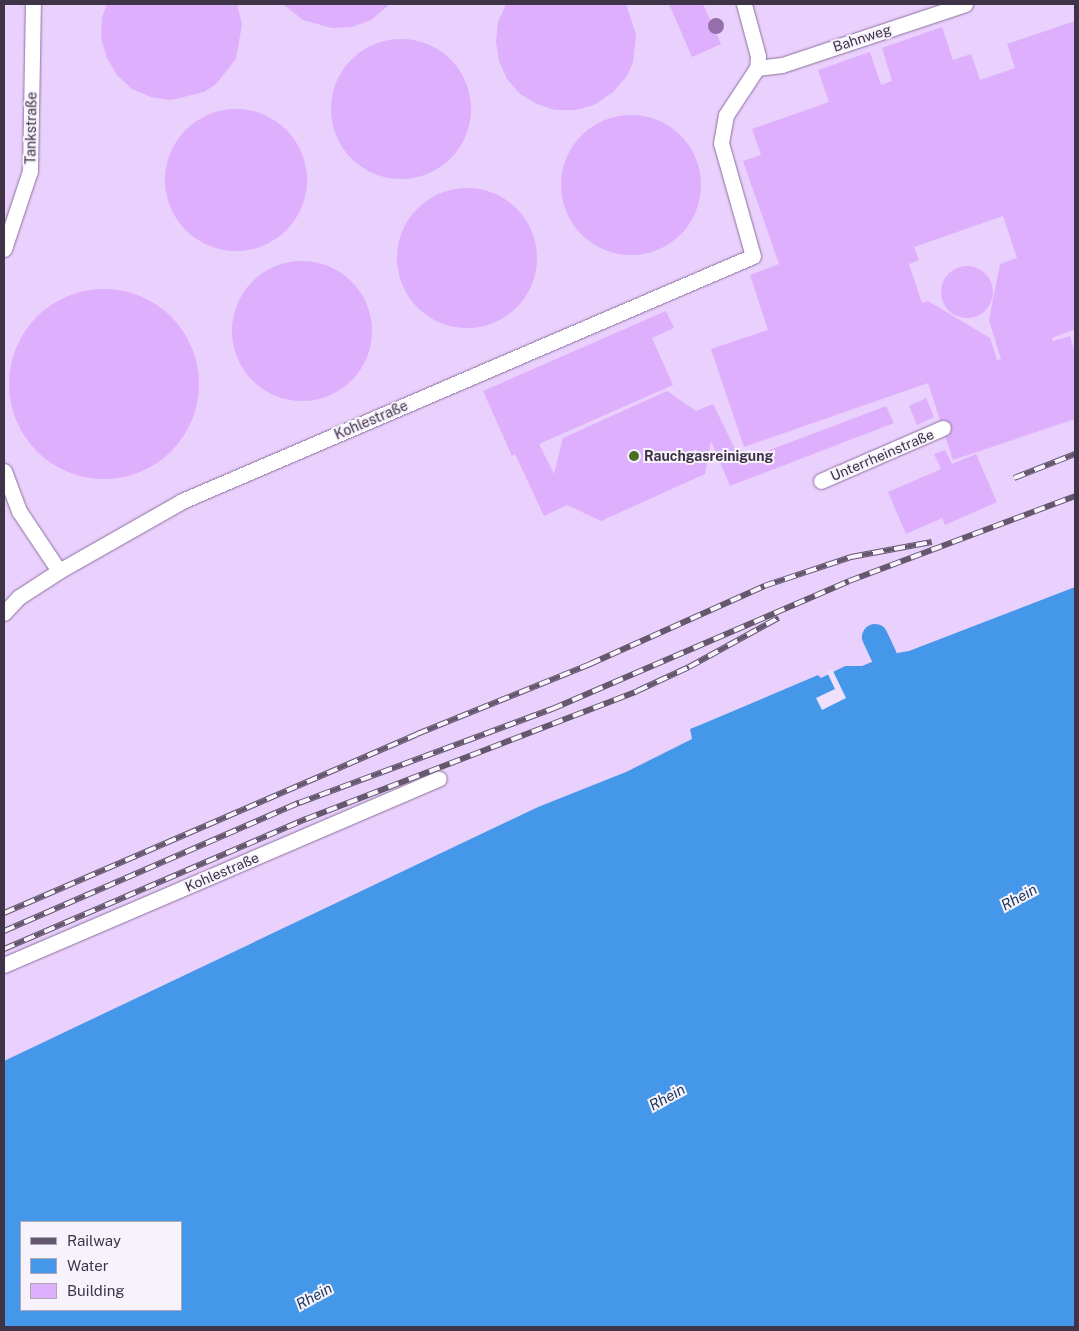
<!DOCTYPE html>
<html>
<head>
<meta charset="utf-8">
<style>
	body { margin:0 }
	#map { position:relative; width:1079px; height:1331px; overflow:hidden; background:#f1dffe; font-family:"Public Sans",sans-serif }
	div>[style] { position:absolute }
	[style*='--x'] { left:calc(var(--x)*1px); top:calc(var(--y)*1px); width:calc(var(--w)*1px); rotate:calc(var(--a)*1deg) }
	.built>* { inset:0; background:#ead0fd }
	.water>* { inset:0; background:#4597e9 }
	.pier>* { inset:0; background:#f1dffe }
	.canal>* { height:26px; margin:-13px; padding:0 13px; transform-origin:13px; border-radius:13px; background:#4597e9 }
	.building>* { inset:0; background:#ddaffd }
	.round { border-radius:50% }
	.roads { filter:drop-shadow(0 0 1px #8a709d) drop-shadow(0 0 1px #8a709d) }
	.service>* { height:15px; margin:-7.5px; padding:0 7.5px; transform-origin:7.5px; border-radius:7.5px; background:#fff }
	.rail>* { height:5.5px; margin-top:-2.75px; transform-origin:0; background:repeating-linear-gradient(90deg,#f7f2fc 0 11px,#65586e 0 22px); box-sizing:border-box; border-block:1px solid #65586e }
	.trees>* { width:16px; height:16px; margin:-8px; border-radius:50%; background:#956eab }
	.dots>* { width:14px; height:14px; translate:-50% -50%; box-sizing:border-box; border:2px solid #f7f2fc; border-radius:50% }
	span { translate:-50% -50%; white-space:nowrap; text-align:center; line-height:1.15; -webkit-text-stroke:4px #f7f2fc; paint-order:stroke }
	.street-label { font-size:14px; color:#3f3347 }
	.poi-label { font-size:14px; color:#3f3347; font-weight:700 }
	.left { translate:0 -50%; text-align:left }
	.water-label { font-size:15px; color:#18395a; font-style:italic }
	.frame { position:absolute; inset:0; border:5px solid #3f3347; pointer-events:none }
	.legend { position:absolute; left:20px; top:1221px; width:162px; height:90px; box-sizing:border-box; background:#f7f2fc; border:1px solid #ada6b4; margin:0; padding:6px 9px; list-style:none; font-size:15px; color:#3f3347 }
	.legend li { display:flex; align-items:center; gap:10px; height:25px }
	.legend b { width:25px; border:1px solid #ada6b4 }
</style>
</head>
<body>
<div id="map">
	<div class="built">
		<i style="clip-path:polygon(4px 4px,1075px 4px,1075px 587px,909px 651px,891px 654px,862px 666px,845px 666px,821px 678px,818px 675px,700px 725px,690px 729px,692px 739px,626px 772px,538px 807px,4px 1061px)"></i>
	</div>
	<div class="water">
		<i style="clip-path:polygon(evenodd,1075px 587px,1075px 1327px,4px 1327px,4px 1061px,538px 807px,626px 772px,692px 739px,690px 729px,700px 725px,818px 675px,821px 678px,845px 666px,862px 666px,891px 654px,909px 651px,1075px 587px,21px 1222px,181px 1222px,181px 1310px,21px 1310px,21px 1222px)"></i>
	</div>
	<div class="pier">
		<i style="clip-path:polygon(832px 669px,846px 698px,822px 710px,816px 698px,835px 689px,827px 672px)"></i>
	</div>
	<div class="canal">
		<i style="--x:875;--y:637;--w:21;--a:65"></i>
	</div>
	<div class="building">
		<i style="clip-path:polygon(107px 4px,237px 4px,242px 24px,236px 59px,216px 84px,204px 92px,171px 100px,151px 97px,132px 89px,117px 75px,107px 58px,101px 38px,102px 18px)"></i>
		<i style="clip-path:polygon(283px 4px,390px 4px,371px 20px,352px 27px,332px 28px,303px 20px)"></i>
		<i style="clip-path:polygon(506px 4px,626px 4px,636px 35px,633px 62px,627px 76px,613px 92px,594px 105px,575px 110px,555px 110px,537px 104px,520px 94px,507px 79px,499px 61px,496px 42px,498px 22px)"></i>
		<i style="clip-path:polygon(669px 4px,703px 4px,721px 44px,692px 57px)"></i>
		<i style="clip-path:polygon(evenodd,1075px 21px,1075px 329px,1052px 338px,1053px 341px,1070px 336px,1075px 353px,1075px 419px,953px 460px,928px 383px,744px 447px,711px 349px,768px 330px,750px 275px,779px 264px,743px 161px,761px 155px,752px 129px,829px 102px,818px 70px,870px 52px,881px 85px,892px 81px,882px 48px,942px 27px,953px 60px,971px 54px,980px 80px,1015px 68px,1007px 44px,1075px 21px,1003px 216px,1017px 258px,1000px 264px,989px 320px,1001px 359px,997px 360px,990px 338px,928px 301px,922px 303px,909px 264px,919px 260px,914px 247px,1003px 216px)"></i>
		<i class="round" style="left:331px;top:39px;width:140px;height:140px"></i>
		<i class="round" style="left:165px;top:109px;width:142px;height:142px"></i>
		<i class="round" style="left:561px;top:115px;width:140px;height:140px"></i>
		<i class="round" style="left:397px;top:188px;width:140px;height:140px"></i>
		<i class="round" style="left:232px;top:261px;width:140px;height:140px"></i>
		<i class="round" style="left:941px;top:266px;width:52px;height:52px"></i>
		<i class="round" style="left:9px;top:289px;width:190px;height:190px"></i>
		<i style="clip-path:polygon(666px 311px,674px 328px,652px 338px,673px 385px,539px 444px,554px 474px,563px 438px,667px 391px,696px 411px,713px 404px,741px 461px,886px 406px,894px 423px,730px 486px,711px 441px,705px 474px,601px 521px,567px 505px,544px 516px,515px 454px,512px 456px,483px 391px)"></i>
		<i style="clip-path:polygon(926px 398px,934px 417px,917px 425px,909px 406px)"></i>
		<i style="clip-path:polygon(945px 450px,952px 464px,976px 454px,997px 502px,945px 525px,942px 518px,906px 534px,888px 492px,941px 469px,934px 454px)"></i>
	</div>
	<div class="roads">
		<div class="service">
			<i style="--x:757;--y:68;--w:25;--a:-7"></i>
			<i style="--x:782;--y:65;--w:193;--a:-18.4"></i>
			<i style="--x:4;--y:249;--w:82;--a:-71.6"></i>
			<i style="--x:30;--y:171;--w:167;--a:-89"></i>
			<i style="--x:4;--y:471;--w:43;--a:69.4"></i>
			<i style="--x:19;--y:511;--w:72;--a:56.3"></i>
			<i style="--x:821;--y:481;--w:133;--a:-23.5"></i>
			<i style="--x:4;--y:613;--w:22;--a:-47"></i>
			<i style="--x:19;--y:597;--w:48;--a:-33"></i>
			<i style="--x:59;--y:571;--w:142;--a:-29.6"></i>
			<i style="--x:182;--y:501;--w:621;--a:-23.22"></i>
			<i style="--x:753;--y:256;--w:117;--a:-105.8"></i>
			<i style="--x:721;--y:143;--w:28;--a:-80"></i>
			<i style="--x:726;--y:115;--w:56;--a:-56.6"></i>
			<i style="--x:757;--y:68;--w:12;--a:-85"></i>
			<i style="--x:758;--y:56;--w:54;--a:-105.1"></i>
			<i style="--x:4;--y:965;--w:473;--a:-23.2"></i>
		</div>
	</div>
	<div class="rail">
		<i style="--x:1014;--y:478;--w:66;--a:-21.5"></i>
		<i style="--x:4;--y:913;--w:450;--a:-23.4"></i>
		<i style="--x:417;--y:734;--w:187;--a:-22"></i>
		<i style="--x:590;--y:664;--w:191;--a:-24.1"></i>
		<i style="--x:764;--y:586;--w:92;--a:-18.4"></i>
		<i style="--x:851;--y:557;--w:82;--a:-10.5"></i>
		<i style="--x:4;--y:931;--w:322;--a:-23.5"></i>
		<i style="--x:299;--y:803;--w:270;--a:-20.4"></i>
		<i style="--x:552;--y:709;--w:323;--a:-23.3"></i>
		<i style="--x:849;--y:581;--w:241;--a:-20.6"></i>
		<i style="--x:4;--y:949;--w:329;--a:-23.3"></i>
		<i style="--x:306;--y:819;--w:355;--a:-21.1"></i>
		<i style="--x:637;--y:691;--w:57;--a:-24.8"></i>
		<i style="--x:689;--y:667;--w:102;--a:-28.8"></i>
	</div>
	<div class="trees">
		<i style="left:716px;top:26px"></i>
	</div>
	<div class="dots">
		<i style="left:634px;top:456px;background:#4b6d25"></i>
	</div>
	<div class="street-label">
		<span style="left:862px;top:38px;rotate:-18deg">Bahnweg</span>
		<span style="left:31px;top:128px;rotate:-89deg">Tankstraße</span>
		<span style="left:371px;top:420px;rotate:-23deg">Kohlestraße</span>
		<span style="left:882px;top:455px;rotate:-23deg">Unterrheinstraße</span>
		<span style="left:222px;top:872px;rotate:-23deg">Kohlestraße</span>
	</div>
	<div class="poi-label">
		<span class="left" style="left:644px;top:456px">Rauchgasreinigung</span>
	</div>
	<div class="water-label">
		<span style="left:1019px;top:897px;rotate:-29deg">Rhein</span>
		<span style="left:667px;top:1097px;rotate:-29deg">Rhein</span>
		<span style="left:314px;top:1296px;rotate:-29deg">Rhein</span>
	</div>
	<div class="frame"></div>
	<ul class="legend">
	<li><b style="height:6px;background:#65586e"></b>Railway</li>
	<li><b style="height:14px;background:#4597e9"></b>Water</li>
	<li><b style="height:14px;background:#ddaffd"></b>Building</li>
	</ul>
</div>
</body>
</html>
